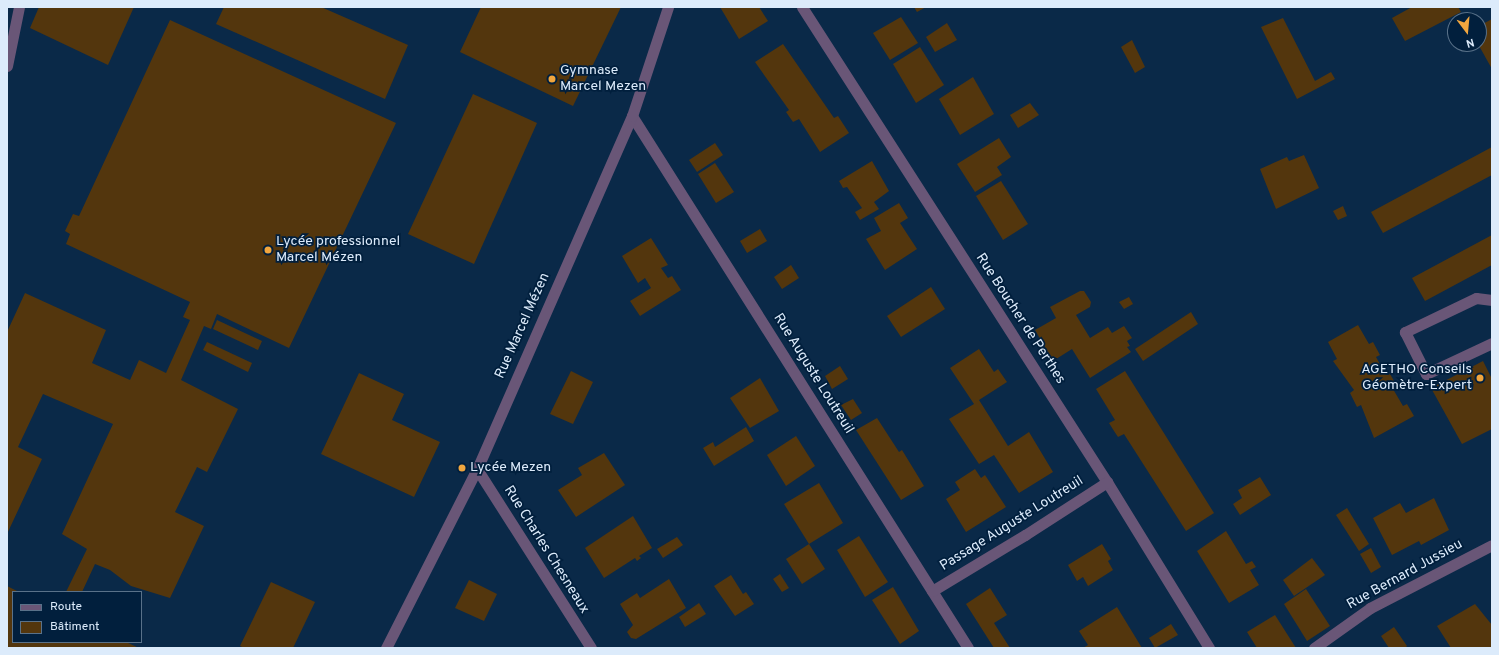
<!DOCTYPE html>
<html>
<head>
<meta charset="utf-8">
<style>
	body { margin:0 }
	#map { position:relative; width:1499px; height:655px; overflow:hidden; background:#0a2948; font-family:Overpass,sans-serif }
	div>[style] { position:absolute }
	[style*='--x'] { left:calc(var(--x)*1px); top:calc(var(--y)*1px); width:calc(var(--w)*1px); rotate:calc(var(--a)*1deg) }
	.building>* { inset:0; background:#53360d }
	.service>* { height:11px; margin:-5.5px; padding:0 5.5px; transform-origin:5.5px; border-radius:5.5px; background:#695677 }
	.minor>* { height:11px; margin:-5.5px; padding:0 5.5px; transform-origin:5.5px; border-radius:5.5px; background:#695677 }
	.dots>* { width:11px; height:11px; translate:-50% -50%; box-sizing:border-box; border:2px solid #011f3d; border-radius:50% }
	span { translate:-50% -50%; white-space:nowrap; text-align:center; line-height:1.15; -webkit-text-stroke:3.5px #011f3d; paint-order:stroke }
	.poi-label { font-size:14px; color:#dcebfb }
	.left { translate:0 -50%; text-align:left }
	.right { translate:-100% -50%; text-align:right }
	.street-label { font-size:14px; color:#dcebfb }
	.frame { position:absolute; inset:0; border:8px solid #dcebfb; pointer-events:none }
	.legend { position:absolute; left:12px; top:591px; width:130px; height:52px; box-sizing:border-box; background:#011f3d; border:1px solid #597189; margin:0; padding:5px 7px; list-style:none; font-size:12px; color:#dcebfb }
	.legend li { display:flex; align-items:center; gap:8px; height:20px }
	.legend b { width:20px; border:1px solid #597189 }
	.north { position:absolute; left:1447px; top:12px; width:40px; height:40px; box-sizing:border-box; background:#011f3d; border:1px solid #597189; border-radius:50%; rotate:164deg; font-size:11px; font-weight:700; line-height:16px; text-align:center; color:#dcebfb }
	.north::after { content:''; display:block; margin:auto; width:14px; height:18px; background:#f0a63f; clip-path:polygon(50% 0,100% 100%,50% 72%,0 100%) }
</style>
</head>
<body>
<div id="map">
	<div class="building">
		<i style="clip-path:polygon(39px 7px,134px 7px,108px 65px,30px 28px)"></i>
		<i style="clip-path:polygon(224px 7px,321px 7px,408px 45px,385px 99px,216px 24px)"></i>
		<i style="clip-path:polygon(481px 7px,621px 7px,573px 106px,460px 52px)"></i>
		<i style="clip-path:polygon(720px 7px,759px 7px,768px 21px,739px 39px)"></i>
		<i style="clip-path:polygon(914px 7px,926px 7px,917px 12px)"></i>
		<i style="clip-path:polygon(1412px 7px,1458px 7px,1461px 12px,1405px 41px,1392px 18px)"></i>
		<i style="clip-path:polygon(901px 17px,918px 43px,890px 60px,873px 33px)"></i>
		<i style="clip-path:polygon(1283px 18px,1315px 81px,1331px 72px,1335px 79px,1297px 99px,1261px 27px)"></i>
		<i style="clip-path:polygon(1492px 19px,1492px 69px,1478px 44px,1479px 26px)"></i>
		<i style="clip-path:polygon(170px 20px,396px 123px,289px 348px,217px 314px,211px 329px,204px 326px,181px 380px,238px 409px,207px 472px,197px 467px,175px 512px,204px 526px,170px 598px,131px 586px,110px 570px,95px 564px,82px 592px,66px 592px,87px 549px,62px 534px,113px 424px,43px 394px,18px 447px,42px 459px,7px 534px,7px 332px,25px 293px,106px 330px,92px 363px,130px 380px,139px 360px,166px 373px,190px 320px,183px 317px,190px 302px,66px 244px,70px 234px,65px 231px,73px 214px,79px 216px)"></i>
		<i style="clip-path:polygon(947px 23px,957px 40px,935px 52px,926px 37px)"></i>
		<i style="clip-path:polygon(1132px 40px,1145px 67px,1135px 73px,1121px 47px)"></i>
		<i style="clip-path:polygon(783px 44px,834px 118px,838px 116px,849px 133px,820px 152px,799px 119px,793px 122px,786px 112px,789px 110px,755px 62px)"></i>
		<i style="clip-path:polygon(920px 47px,944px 85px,916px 103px,893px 64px)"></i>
		<i style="clip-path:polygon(973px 77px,994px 114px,960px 135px,939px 99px)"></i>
		<i style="clip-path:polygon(473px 94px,537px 123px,474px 264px,408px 234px)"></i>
		<i style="clip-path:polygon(1030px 103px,1039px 115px,1018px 128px,1010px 115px)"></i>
		<i style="clip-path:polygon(999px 138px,1011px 157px,997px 167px,1002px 175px,975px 192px,957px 164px)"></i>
		<i style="clip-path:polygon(715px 143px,723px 155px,697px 172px,689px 160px)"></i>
		<i style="clip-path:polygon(1492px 147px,1492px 175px,1383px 233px,1371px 212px)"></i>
		<i style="clip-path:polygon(1304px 155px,1319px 188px,1276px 209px,1260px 169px,1287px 157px,1289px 161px)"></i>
		<i style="clip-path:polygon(872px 161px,889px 191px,874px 202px,879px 209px,860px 220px,855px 212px,862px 208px,847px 187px,843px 188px,839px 181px)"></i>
		<i style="clip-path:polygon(715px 163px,734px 192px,716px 203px,698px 174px)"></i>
		<i style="clip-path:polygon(1001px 181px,1028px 224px,1003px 240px,976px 196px)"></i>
		<i style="clip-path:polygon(899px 203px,908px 218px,900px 223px,917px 249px,885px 270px,866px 239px,881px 231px,874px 218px)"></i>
		<i style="clip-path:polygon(1343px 206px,1347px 216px,1338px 220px,1333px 211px)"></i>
		<i style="clip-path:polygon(760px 229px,767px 241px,747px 253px,740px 241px)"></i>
		<i style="clip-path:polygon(1492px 235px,1492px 265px,1425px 301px,1412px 278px)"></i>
		<i style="clip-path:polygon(651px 238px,668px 265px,661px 268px,668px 278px,672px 276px,681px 290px,640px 316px,630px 301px,651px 288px,645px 278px,638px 283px,622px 256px)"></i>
		<i style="clip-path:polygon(791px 265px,799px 278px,782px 289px,774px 277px)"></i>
		<i style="clip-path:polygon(931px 287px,945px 309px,901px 337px,887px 316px)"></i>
		<i style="clip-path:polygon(1080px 291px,1084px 291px,1091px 302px,1090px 307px,1076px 315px,1090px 338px,1108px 327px,1112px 333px,1124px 326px,1132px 338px,1127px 341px,1130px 346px,1127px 347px,1131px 352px,1090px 378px,1072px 349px,1053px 361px,1035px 330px,1056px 318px,1050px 307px)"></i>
		<i style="clip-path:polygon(1129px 297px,1133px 304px,1124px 309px,1119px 302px)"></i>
		<i style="clip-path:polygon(1191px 312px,1198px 324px,1143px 361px,1135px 349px)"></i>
		<i style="clip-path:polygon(217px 320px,262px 341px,258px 350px,213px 329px)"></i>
		<i style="clip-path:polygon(1358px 325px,1369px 344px,1373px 342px,1380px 355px,1376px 357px,1386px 375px,1390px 374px,1397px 386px,1393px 389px,1403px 406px,1407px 404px,1414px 416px,1374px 438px,1361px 405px,1357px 407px,1350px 393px,1354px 390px,1333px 361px,1337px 359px,1328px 342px)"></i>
		<i style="clip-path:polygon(207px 342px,252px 363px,248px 372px,203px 350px)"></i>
		<i style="clip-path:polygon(979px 349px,994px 372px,998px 369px,1007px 382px,979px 400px,1008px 446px,1029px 432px,1053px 472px,1019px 493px,994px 455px,979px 464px,949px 419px,974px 404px,950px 368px)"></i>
		<i style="clip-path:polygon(1483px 361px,1492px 379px,1492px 429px,1462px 444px,1431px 388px)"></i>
		<i style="clip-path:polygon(840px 366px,848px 379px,832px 389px,825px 376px)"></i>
		<i style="clip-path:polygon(571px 371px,593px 382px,573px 424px,550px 414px)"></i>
		<i style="clip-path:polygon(1125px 371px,1214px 513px,1186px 531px,1124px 434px,1118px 437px,1114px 431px,1109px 423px,1115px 420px,1096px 389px)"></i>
		<i style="clip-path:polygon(359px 373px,404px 394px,392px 420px,440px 442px,414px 497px,321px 454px)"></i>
		<i style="clip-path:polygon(760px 378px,779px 411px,750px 428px,730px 398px)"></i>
		<i style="clip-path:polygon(853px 399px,862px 413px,851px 420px,841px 405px)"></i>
		<i style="clip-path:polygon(877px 418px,899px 452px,902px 450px,924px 486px,901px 500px,856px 430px)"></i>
		<i style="clip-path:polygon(746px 427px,754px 441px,714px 466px,703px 448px,713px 442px,715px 447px)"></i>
		<i style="clip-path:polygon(796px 436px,815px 466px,786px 486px,767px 455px)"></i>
		<i style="clip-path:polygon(604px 453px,625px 485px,576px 517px,558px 490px,582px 475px,578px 468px)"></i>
		<i style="clip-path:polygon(975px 469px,981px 478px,985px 475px,1006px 507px,966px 532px,946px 499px,960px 490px,955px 482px)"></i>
		<i style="clip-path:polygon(1260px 477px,1271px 495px,1240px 515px,1233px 504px,1242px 498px,1238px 490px)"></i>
		<i style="clip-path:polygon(819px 483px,843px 523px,809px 544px,784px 504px)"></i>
		<i style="clip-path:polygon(1434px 498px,1449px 530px,1421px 545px,1419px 541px,1392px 555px,1373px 518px,1400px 503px,1406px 513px)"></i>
		<i style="clip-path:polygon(1347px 508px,1369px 544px,1359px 551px,1336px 515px)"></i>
		<i style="clip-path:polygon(633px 516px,652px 548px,639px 556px,641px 558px,637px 561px,635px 558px,604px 578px,585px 548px)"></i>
		<i style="clip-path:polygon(1226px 531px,1246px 564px,1252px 561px,1256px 567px,1250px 570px,1259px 585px,1229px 603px,1197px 551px)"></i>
		<i style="clip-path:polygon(859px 536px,888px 582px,865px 597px,837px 550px)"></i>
		<i style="clip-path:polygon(677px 537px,683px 545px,663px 558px,657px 549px)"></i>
		<i style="clip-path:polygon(809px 544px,825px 569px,802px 584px,786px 559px)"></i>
		<i style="clip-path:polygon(1102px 544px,1111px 559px,1108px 561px,1113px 570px,1088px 586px,1083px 577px,1077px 581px,1068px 565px)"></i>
		<i style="clip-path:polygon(1371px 548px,1381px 567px,1371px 573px,1360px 554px)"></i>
		<i style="clip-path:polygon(1312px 558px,1325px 575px,1294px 596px,1283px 580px)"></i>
		<i style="clip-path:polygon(780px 574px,789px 588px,782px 592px,773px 579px)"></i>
		<i style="clip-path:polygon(731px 575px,743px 594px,746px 592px,754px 604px,735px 616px,714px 586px)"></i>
		<i style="clip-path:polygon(669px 579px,686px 608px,636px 639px,631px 638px,627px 632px,633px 625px,620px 604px,637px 593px,640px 598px)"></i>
		<i style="clip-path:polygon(469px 580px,497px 594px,484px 621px,455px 608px)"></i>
		<i style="clip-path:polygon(271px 582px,315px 602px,293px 648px,244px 648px,240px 646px)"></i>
		<i style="clip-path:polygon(7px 586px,19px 592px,13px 592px,13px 642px,126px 642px,139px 648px,7px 648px)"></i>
		<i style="clip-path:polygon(893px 587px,919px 631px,900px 644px,872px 600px)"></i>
		<i style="clip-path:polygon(990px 588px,1007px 615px,994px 623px,1010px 648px,994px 648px,966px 604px)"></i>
		<i style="clip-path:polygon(1306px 589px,1330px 626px,1307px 641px,1284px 604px)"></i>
		<i style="clip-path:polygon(699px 603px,706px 614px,685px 627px,679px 617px)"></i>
		<i style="clip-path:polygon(1475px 604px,1492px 625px,1492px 648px,1451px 648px,1437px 626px)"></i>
		<i style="clip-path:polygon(1117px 607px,1142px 648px,1083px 648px,1088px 645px,1079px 631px)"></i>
		<i style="clip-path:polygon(1275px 615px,1296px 648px,1257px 648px,1247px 632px)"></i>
		<i style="clip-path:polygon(1171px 624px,1178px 635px,1155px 648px,1149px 638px)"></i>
		<i style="clip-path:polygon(1394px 627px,1407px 646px,1405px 648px,1389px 648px,1381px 636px)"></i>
	</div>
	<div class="service">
		<i style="--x:7;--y:66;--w:60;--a:-78.5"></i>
	</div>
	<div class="minor">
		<i style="--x:802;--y:7;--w:564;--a:57.3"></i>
		<i style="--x:1107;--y:482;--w:195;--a:58.4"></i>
		<i style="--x:632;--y:116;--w:629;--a:57.72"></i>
		<i style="--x:1492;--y:300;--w:16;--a:-173"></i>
		<i style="--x:1476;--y:298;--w:79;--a:154.4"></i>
		<i style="--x:1405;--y:332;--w:47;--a:63.4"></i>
		<i style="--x:1426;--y:374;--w:73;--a:-25.2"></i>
		<i style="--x:477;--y:469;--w:212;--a:57.5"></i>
		<i style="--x:932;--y:591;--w:109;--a:-31.1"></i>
		<i style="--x:1025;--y:535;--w:98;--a:-32.9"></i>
		<i style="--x:386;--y:648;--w:201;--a:-63.1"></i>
		<i style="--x:477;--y:469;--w:386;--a:-66.3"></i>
		<i style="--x:632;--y:116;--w:115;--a:-71.7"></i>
		<i style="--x:1314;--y:648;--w:69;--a:-35.5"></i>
		<i style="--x:1370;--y:608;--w:137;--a:-27.3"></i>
	</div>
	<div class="dots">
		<i style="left:552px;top:79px;background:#f0a63f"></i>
		<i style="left:268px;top:250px;background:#f0a63f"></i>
		<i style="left:1480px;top:378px;background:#f0a63f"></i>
		<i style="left:462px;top:468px;background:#f0a63f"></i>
	</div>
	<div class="poi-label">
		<span class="left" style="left:560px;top:79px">Gymnase<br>Marcel Mezen</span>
		<span class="left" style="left:276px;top:250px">Lycée professionnel<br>Marcel Mézen</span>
		<span class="right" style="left:1472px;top:378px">AGETHO Conseils<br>Géomètre-Expert</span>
		<span class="left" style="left:470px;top:468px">Lycée Mezen</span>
	</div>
	<div class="street-label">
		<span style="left:1020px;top:319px;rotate:57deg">Rue Boucher de Perthes</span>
		<span style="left:523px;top:326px;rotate:-66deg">Rue Marcel Mézen</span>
		<span style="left:813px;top:374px;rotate:58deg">Rue Auguste Loutreuil</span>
		<span style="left:1012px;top:524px;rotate:-32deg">Passage Auguste Loutreuil</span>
		<span style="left:546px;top:550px;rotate:58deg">Rue Charles Chesneaux</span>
		<span style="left:1405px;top:575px;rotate:-29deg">Rue Bernard Jussieu</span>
	</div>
	<div class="frame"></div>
	<ul class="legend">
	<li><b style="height:5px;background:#695677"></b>Route</li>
	<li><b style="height:11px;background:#53360d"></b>Bâtiment</li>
	</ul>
	<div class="north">N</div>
</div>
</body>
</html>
